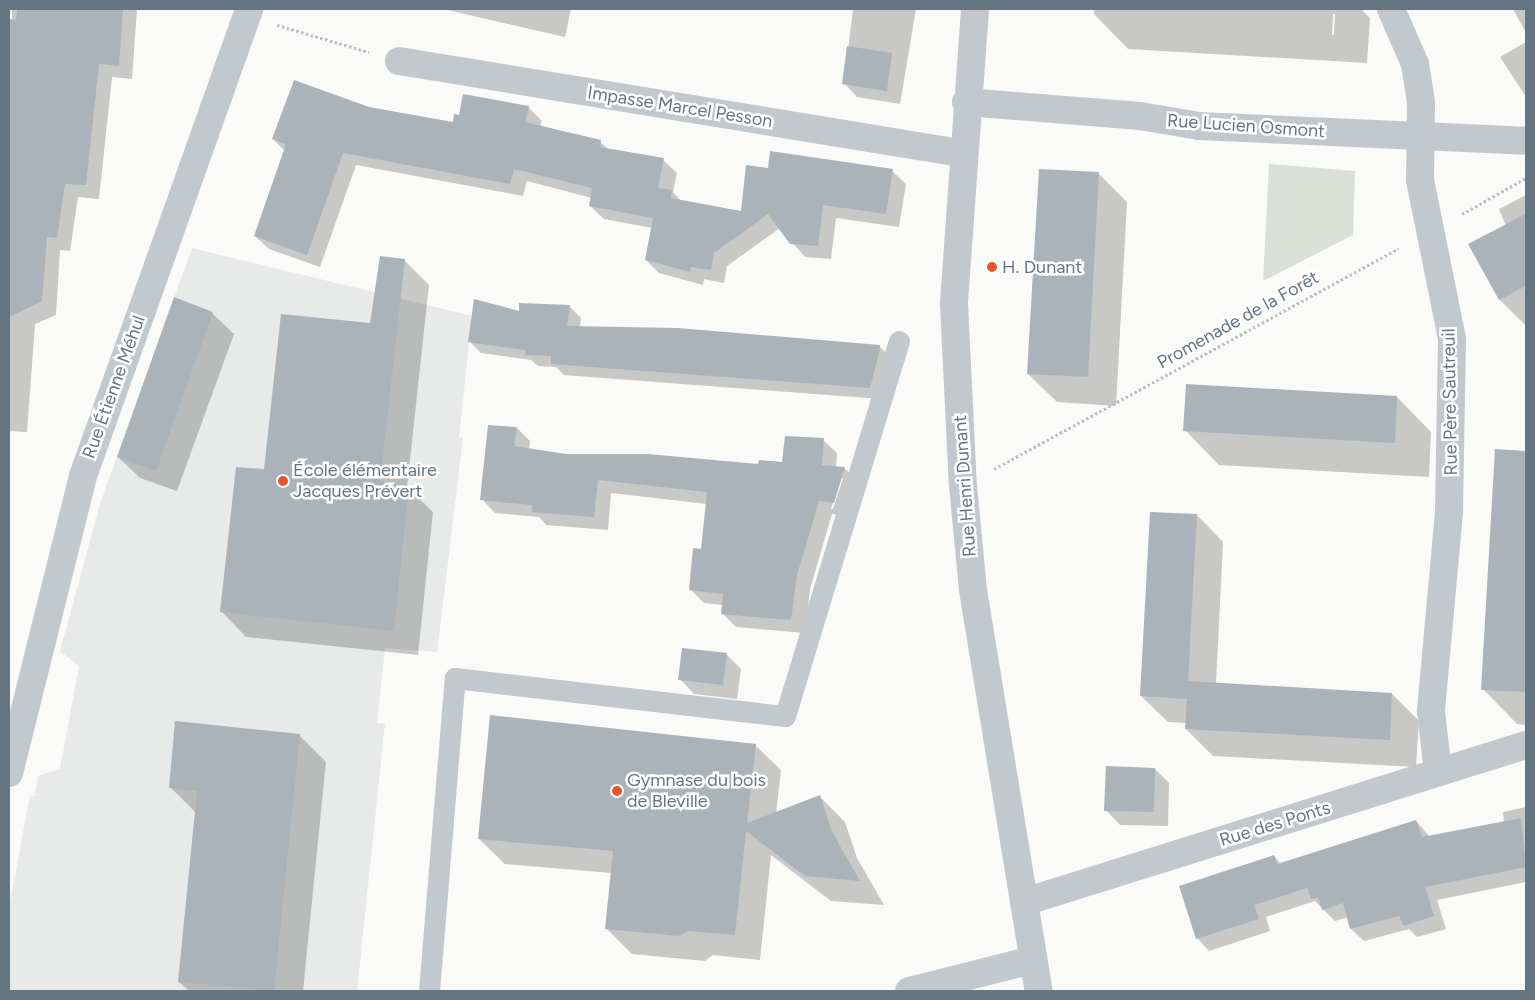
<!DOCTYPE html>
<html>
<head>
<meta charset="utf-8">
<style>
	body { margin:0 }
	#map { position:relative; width:1535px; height:1000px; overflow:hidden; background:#fafaf8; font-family:Figtree,sans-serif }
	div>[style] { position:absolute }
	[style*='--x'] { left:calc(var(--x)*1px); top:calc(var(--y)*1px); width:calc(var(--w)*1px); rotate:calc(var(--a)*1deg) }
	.built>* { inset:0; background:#e8e9e9 }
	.green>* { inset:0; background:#dadfd7 }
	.shadow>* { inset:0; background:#0003 }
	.building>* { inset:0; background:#aab3b9 }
	.path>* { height:3px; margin-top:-1.5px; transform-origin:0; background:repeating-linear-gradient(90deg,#bbbfc2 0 2.5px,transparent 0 5px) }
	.service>* { height:21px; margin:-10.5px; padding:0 10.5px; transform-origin:10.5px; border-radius:10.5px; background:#c3c8cc }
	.minor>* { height:28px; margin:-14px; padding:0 14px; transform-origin:14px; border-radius:14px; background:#c3c8cc }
	.tertiary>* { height:28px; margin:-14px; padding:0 14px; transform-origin:14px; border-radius:14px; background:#c3c8cc }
	.dots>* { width:14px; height:14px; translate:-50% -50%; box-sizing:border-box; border:2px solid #fff; border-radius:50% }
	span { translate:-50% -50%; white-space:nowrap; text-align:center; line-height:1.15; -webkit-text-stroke:5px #fff; paint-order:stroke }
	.street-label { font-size:18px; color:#657683 }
	.poi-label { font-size:18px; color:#657683 }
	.left { translate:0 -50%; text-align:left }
	.frame { position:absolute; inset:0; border:10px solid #657683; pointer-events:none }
</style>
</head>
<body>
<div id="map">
	<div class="built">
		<i style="clip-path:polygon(192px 248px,472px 316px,459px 437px,463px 438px,437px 652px,385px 648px,377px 723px,385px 724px,357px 991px,9px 991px,9px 907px,30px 795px,35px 796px,38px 776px,60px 769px,79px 666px,60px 651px,100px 504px)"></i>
	</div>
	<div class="green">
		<i style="clip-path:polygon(1269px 164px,1355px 171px,1353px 235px,1263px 281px)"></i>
	</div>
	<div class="shadow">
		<i style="clip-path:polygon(12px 9px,137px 9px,132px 79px,112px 77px,99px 199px,78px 197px,70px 251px,60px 250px,56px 315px,35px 324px,27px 432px,9px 431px)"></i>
		<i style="clip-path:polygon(443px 9px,571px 9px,565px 37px)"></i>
		<i style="clip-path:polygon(853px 9px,916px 9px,900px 104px,857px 97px,844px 83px)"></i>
		<i style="clip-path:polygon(evenodd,1094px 9px,1361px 9px,1370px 18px,1367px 63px,1128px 49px,1094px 14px,1094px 9px,1333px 14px,1335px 14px,1334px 35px,1332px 35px,1333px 14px)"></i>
		<i style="clip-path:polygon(1513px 9px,1526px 9px,1526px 33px)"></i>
		<i style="clip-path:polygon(1526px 42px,1526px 97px,1500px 57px)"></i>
		<i style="clip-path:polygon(528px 107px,542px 121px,540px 127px,600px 142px,608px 149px,663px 160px,677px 173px,673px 192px,682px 202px,742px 212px,769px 169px,892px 171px,906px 184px,899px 227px,836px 218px,831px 259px,805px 257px,780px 228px,727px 266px,724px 283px,704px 279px,703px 285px,659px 273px,646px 260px,652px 228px,604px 219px,590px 206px,592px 198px,527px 181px,523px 196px,356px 165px,320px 267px,269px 249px,255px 236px,285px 151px,273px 139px,369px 108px,454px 123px,461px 116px)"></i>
		<i style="clip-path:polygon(1099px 174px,1127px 202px,1116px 406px,1057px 402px,1028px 374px)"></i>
		<i style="clip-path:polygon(1526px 195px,1526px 326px,1500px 300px,1470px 245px,1506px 226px,1499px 209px)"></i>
		<i style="clip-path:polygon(404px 260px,429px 285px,407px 487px,433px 512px,418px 655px,246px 637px,222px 612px,266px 471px,371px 325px)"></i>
		<i style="clip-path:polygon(520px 304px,570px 307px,581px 318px,580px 327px,879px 346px,891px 358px,881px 399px,564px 375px,556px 367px,538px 366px,531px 360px,481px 353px,470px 342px,520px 312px)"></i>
		<i style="clip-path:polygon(212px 313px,234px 334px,177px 491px,140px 478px,118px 457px)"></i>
		<i style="clip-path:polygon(1397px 397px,1431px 432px,1429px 477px,1219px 465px,1185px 430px)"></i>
		<i style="clip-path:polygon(evenodd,517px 428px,530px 441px,529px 450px,566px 456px,759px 465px,783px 463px,823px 440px,837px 453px,836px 467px,844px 468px,858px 481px,847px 516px,832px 514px,810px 589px,805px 633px,736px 627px,722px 613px,723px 605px,704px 603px,691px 590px,703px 550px,707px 504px,611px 493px,608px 530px,546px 525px,539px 517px,495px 513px,482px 499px,517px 428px,840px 478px,843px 478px,833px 509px,831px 509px,840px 478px)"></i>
		<i style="clip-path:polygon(1497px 451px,1526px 453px,1526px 725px,1517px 724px,1483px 689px)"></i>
		<i style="clip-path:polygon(1197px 515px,1223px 542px,1216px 684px,1392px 694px,1419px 721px,1416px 767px,1213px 756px,1186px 729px,1186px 723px,1168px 722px,1141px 696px)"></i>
		<i style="clip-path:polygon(726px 654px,741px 669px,737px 699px,694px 694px,680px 679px)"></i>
		<i style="clip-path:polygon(299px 735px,326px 762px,303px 991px,189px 991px,179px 982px,196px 813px,170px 787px)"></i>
		<i style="clip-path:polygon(755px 745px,781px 770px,776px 814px,820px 797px,845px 822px,857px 858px,884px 905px,831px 901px,771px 855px,760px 960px,713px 955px,705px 961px,632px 954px,606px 928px,612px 873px,505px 864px,479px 839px)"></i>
		<i style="clip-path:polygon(1155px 769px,1169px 783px,1168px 826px,1120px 825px,1106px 810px)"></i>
		<i style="clip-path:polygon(1526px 807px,1526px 882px,1437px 900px,1446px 929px,1417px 937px,1409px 929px,1364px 941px,1351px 929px,1348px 917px,1335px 921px,1315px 901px,1266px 917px,1270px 931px,1209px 951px,1197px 938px,1274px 856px,1281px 864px,1416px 821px,1430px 837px,1504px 822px,1503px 812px)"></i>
	</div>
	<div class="building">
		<i style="clip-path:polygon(17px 9px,123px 9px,119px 66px,99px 64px,86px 185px,65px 184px,57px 238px,47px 237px,42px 301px,9px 317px,9px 19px,16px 20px)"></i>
		<i style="clip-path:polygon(847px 46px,892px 53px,887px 91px,842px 84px)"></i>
		<i style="clip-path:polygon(294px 80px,369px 107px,453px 122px,454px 114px,459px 115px,463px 94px,529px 106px,525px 122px,601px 140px,600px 147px,664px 158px,658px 188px,672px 190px,671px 198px,741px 211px,746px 165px,768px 168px,770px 151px,893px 169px,886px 214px,823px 205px,818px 246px,790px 244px,768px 214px,714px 253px,711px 270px,691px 267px,690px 272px,645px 260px,653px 218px,589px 206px,592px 188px,514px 169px,510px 184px,343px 153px,307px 255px,254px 236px,286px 144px,272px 139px)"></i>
		<i style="clip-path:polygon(1039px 169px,1099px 172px,1088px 377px,1027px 374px)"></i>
		<i style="clip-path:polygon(1526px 214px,1526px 286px,1499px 300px,1468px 244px)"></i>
		<i style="clip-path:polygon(380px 256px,405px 259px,380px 482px,409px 486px,394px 631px,220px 612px,236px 467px,264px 469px,281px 314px,370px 323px)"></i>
		<i style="clip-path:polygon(174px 297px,213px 312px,156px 471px,117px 457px)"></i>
		<i style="clip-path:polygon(474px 299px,519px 311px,519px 303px,570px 305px,567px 326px,678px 328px,880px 345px,880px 349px,870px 388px,551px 364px,551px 356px,525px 355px,525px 350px,468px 342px)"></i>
		<i style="clip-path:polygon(1186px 384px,1397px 396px,1395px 443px,1183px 431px)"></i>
		<i style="clip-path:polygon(488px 425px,517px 427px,514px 446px,566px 454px,648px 454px,758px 464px,759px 460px,782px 462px,785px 436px,824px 438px,822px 465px,845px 467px,834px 503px,819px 501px,797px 575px,791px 620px,721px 614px,723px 594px,689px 590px,693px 548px,701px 549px,707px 492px,598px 480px,594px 517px,532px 512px,532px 505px,480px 500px)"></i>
		<i style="clip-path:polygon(1495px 449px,1526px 451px,1526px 692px,1481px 690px)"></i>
		<i style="clip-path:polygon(1150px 512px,1197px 514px,1188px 681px,1392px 693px,1390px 740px,1185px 729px,1187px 699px,1140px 696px)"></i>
		<i style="clip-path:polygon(682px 648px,727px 653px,723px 685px,678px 680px)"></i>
		<i style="clip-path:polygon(490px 715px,756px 744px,747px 823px,820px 795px,832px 832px,860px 881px,805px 876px,746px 831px,735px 935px,687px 931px,679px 936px,605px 929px,613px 851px,478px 839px)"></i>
		<i style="clip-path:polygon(175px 721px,300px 734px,274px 991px,178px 982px,197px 791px,169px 788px)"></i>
		<i style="clip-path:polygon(1106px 766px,1155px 768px,1154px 812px,1104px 811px)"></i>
		<i style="clip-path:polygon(1521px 818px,1526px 867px,1425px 887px,1434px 916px,1404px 926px,1399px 916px,1350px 929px,1343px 903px,1322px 910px,1318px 897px,1311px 899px,1307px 888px,1254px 905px,1259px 919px,1196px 939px,1179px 886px,1274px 855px,1277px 864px,1416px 820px,1422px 837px)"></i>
	</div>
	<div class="path">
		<i style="--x:277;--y:25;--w:96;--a:16.4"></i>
		<i style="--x:1462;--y:214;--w:73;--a:-29.4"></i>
		<i style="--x:994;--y:469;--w:461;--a:-28.6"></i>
	</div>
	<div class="service">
		<i style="--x:429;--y:991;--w:314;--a:-85.3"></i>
		<i style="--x:455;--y:678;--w:332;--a:6.6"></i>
		<i style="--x:785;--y:716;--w:392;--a:-73.1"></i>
	</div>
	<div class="minor">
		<i style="--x:1391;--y:9;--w:60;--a:66.4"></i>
		<i style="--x:1415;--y:64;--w:38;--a:81"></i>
		<i style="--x:1421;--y:102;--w:78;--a:90.7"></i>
		<i style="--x:1420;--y:180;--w:161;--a:78.6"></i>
		<i style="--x:1452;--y:338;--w:174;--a:91"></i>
		<i style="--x:1449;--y:512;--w:200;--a:95.2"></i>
		<i style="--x:1431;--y:711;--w:61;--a:83.5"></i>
		<i style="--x:399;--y:61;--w:569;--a:9.3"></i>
		<i style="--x:966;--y:102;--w:175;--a:4.6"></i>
		<i style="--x:1140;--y:116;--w:60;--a:9.6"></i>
		<i style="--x:1199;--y:126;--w:327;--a:2.6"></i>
		<i style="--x:9;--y:773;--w:306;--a:-76"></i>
		<i style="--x:83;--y:476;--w:496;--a:-70.4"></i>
		<i style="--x:1024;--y:902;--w:526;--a:-17.37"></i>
		<i style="--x:909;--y:991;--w:127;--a:-14.1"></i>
	</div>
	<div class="tertiary">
		<i style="--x:975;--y:9;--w:296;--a:94.1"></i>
		<i style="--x:954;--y:304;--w:182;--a:87.2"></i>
		<i style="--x:963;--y:486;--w:104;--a:84.5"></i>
		<i style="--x:973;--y:590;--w:406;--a:80.7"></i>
	</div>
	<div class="dots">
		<i style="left:992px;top:267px;background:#e4572e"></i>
		<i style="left:283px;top:481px;background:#e4572e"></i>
		<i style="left:617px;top:791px;background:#e4572e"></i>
	</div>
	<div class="street-label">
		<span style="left:680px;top:107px;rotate:9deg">Impasse Marcel Pesson</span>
		<span style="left:1246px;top:126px;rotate:4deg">Rue Lucien Osmont</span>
		<span style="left:1238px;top:320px;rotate:-29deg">Promenade de la Forêt</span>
		<span style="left:114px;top:387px;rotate:-70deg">Rue Étienne Méhul</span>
		<span style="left:1450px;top:402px;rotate:-91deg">Rue Père Sautreuil</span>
		<span style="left:965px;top:486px;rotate:-94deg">Rue Henri Dunant</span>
		<span style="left:1275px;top:824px;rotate:-17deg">Rue des Ponts</span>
	</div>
	<div class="poi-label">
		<span class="left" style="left:1002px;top:267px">H. Dunant</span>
		<span class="left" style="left:293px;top:481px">École élémentaire<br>Jacques Prévert</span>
		<span class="left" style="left:627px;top:791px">Gymnase du bois<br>de Bleville</span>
	</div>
	<div class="frame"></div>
</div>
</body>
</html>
